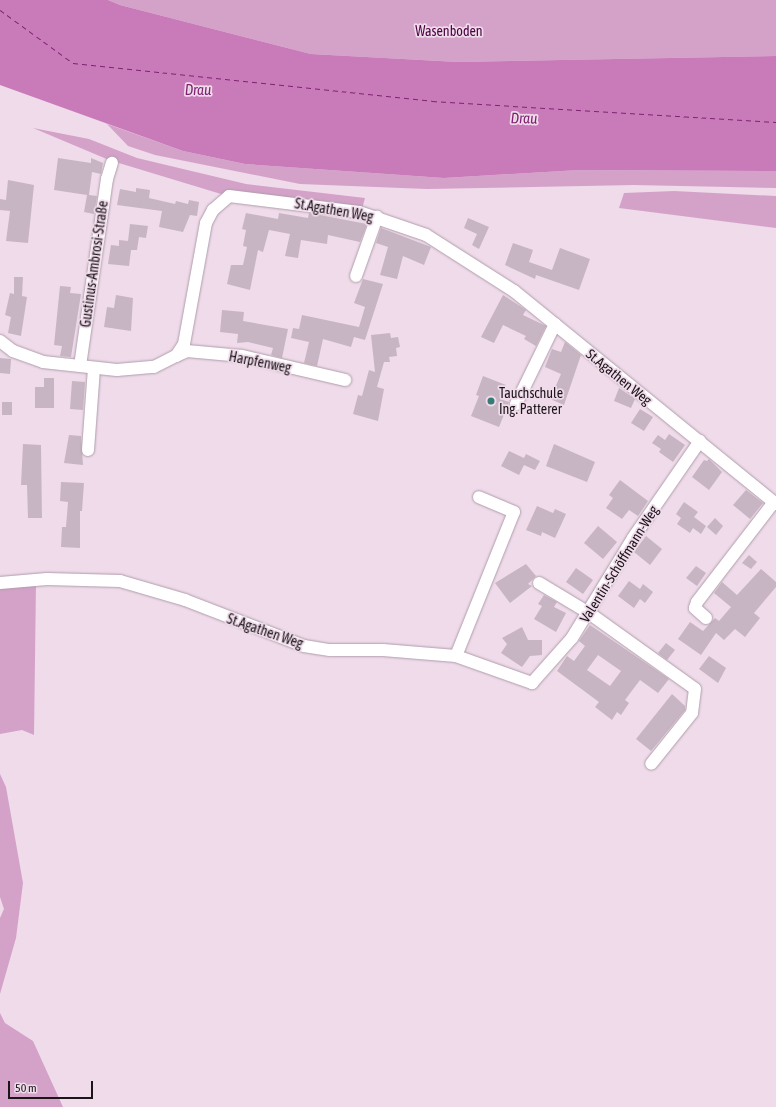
<!DOCTYPE html>
<html>
<head>
<meta charset="utf-8">
<style>
	body { margin:0 }
	#map { position:relative; width:776px; height:1107px; overflow:hidden; background:#efdbea; font-family:"Asap Condensed",sans-serif }
	div>[style] { position:absolute }
	[style*='--x'] { left:calc(var(--x)*1px); top:calc(var(--y)*1px); width:calc(var(--w)*1px); rotate:calc(var(--a)*1deg) }
	.green>* { inset:0; background:#d4a2c9 }
	.water>* { inset:0; background:#c87bb8 }
	.ferry>* { height:1px; margin-top:-0.5px; transform-origin:0; background:repeating-linear-gradient(90deg,#7e2270 0 5px,transparent 0 9px) }
	.building>* { inset:0; background:#c8b5c3 }
	.roads { filter:drop-shadow(0 0 1px #b09dab) drop-shadow(0 0 1px #b09dab) }
	.minor>* { height:12px; margin:-6px; padding:0 6px; transform-origin:6px; border-radius:6px; background:#fff }
	.dots>* { width:11px; height:11px; translate:-50% -50%; box-sizing:border-box; border:2px solid #efdbea; border-radius:50% }
	span { translate:-50% -50%; white-space:nowrap; text-align:center; line-height:1.15; -webkit-text-stroke:3.5px #efdbea; paint-order:stroke }
	.park-label { font-size:14px; color:#4a0241 }
	.street-label { font-size:14px; color:#1b1419 }
	.poi-label { font-size:14px; color:#1b1419 }
	.left { translate:0 -50%; text-align:left }
	.water-label { font-size:15px; color:#7e2270; font-style:italic }
	.scale { position:absolute; left:8px; top:1081px; width:85px; height:18px; box-sizing:border-box; border:2px solid #1b1419; border-top:0; padding-left:5px; font-size:12px; line-height:14px; white-space:nowrap; color:#1b1419; -webkit-text-stroke:3px #efdbea; paint-order:stroke }
</style>
</head>
<body>
<div id="map">
	<div class="green">
		<i style="clip-path:polygon(108px 0,776px 0,776px 56px,458px 62px,311px 54px,120px 5px)"></i>
		<i style="clip-path:polygon(107px 124px,183px 151px,245px 164px,444px 178px,579px 170px,776px 171px,776px 188px,634px 185px,427px 189px,300px 184px,155px 155px,128px 146px)"></i>
		<i style="clip-path:polygon(33px 128px,89px 139px,137px 158px,246px 184px,365px 198px,362px 209px,230px 192px,221px 194px,109px 160px)"></i>
		<i style="clip-path:polygon(674px 191px,776px 196px,776px 228px,619px 208px,624px 193px)"></i>
		<i style="clip-path:polygon(36px 583px,34px 735px,22px 730px,0 734px,0 586px)"></i>
		<i style="clip-path:polygon(0 774px,6px 787px,23px 883px,16px 938px,0 994px,0 918px,4px 909px,0 897px)"></i>
		<i style="clip-path:polygon(0 1013px,5px 1023px,33px 1041px,63px 1107px,0 1107px)"></i>
	</div>
	<div class="water">
		<i style="clip-path:polygon(0 0,108px 0,120px 5px,311px 54px,458px 62px,776px 56px,776px 171px,579px 170px,444px 178px,245px 164px,183px 151px,0 85px)"></i>
	</div>
	<div class="ferry">
		<i style="--x:0;--y:10;--w:90;--a:36"></i>
		<i style="--x:73;--y:63;--w:361;--a:6"></i>
		<i style="--x:432;--y:101;--w:345;--a:3.5"></i>
	</div>
	<div class="building">
		<i style="clip-path:polygon(58px 158px,91px 163px,91px 158px,103px 163px,101px 174px,92px 172px,89px 195px,97px 196px,94px 214px,84px 212px,87px 195px,54px 190px)"></i>
		<i style="clip-path:polygon(8px 180px,34px 185px,28px 243px,6px 241px,10px 211px,0 210px,0 199px,6px 200px)"></i>
		<i style="clip-path:polygon(136px 188px,150px 190px,149px 198px,175px 204px,176px 201px,188px 204px,189px 200px,199px 202px,197px 216px,190px 215px,183px 232px,159px 227px,162px 211px,117px 205px,120px 189px,136px 192px)"></i>
		<i style="clip-path:polygon(246px 213px,278px 219px,279px 213px,308px 218px,309px 213px,367px 224px,360px 242px,328px 235px,327px 244px,301px 240px,298px 258px,285px 256px,290px 234px,269px 230px,263px 252px,258px 250px,250px 290px,227px 284px,231px 265px,243px 265px,247px 247px,243px 246px,246px 230px,242px 229px)"></i>
		<i style="clip-path:polygon(468px 218px,489px 227px,479px 249px,472px 245px,477px 234px,464px 228px)"></i>
		<i style="clip-path:polygon(130px 224px,148px 226px,146px 238px,139px 237px,137px 250px,131px 250px,129px 266px,108px 264px,111px 245px,119px 246px,119px 240px,128px 241px)"></i>
		<i style="clip-path:polygon(381px 228px,431px 247px,424px 265px,403px 256px,397px 279px,380px 275px,388px 247px,376px 243px)"></i>
		<i style="clip-path:polygon(513px 243px,533px 250px,529px 262px,552px 270px,560px 248px,590px 259px,579px 290px,536px 275px,535px 279px,505px 265px)"></i>
		<i style="clip-path:polygon(14px 277px,23px 277px,22px 296px,27px 297px,21px 336px,8px 333px,11px 317px,5px 315px,10px 293px,14px 294px)"></i>
		<i style="clip-path:polygon(363px 279px,383px 284px,365px 340px,354px 337px,351px 347px,323px 339px,317px 366px,304px 363px,309px 342px,291px 338px,293px 328px,299px 329px,302px 315px,359px 327px,365px 307px,354px 303px)"></i>
		<i style="clip-path:polygon(60px 286px,71px 287px,70px 293px,81px 294px,71px 357px,60px 356px,62px 346px,54px 345px)"></i>
		<i style="clip-path:polygon(116px 295px,133px 298px,131px 331px,104px 327px,107px 307px,114px 308px)"></i>
		<i style="clip-path:polygon(503px 295px,526px 310px,523px 315px,546px 326px,536px 346px,524px 339px,526px 336px,503px 325px,494px 343px,481px 337px)"></i>
		<i style="clip-path:polygon(222px 310px,244px 312px,243px 321px,288px 329px,282px 358px,271px 355px,273px 348px,248px 342px,237px 343px,238px 334px,220px 332px)"></i>
		<i style="clip-path:polygon(390px 333px,391px 338px,398px 337px,400px 347px,396px 348px,397px 356px,389px 357px,390px 362px,384px 362px,377px 387px,384px 389px,378px 421px,353px 414px,358px 395px,362px 396px,369px 370px,375px 372px,371px 335px)"></i>
		<i style="clip-path:polygon(565px 342px,581px 355px,564px 405px,550px 399px,561px 374px,545px 367px,552px 349px,561px 352px)"></i>
		<i style="clip-path:polygon(0 358px,11px 359px,10px 374px,0 373px)"></i>
		<i style="clip-path:polygon(483px 376px,506px 385px,500px 399px,509px 402px,499px 427px,471px 416px,479px 396px,476px 395px)"></i>
		<i style="clip-path:polygon(44px 378px,54px 378px,54px 408px,35px 408px,35px 387px,44px 387px)"></i>
		<i style="clip-path:polygon(72px 381px,85px 382px,83px 410px,70px 409px)"></i>
		<i style="clip-path:polygon(619px 388px,635px 399px,631px 408px,614px 401px)"></i>
		<i style="clip-path:polygon(2px 402px,12px 402px,12px 415px,2px 415px)"></i>
		<i style="clip-path:polygon(640px 409px,653px 417px,644px 431px,631px 423px)"></i>
		<i style="clip-path:polygon(669px 434px,685px 445px,673px 462px,659px 452px,661px 449px,652px 443px,658px 435px,665px 440px)"></i>
		<i style="clip-path:polygon(69px 435px,81px 436px,83px 465px,64px 463px)"></i>
		<i style="clip-path:polygon(23px 444px,41px 445px,42px 518px,28px 518px,27px 485px,21px 485px)"></i>
		<i style="clip-path:polygon(554px 444px,595px 462px,587px 482px,546px 466px)"></i>
		<i style="clip-path:polygon(509px 451px,524px 458px,526px 454px,540px 461px,535px 470px,524px 465px,519px 475px,501px 466px)"></i>
		<i style="clip-path:polygon(709px 459px,722px 472px,709px 490px,692px 477px,704px 460px,707px 461px)"></i>
		<i style="clip-path:polygon(620px 480px,648px 501px,638px 516px,629px 510px,622px 519px,606px 508px,613px 498px,609px 495px)"></i>
		<i style="clip-path:polygon(61px 482px,84px 483px,82px 511px,80px 511px,80px 548px,61px 547px,62px 527px,66px 527px,68px 502px,60px 501px)"></i>
		<i style="clip-path:polygon(746px 490px,763px 503px,750px 519px,733px 505px)"></i>
		<i style="clip-path:polygon(684px 502px,698px 512px,694px 517px,706px 526px,701px 534px,693px 528px,690px 533px,677px 524px,681px 518px,676px 514px)"></i>
		<i style="clip-path:polygon(537px 506px,553px 513px,555px 509px,566px 514px,555px 538px,542px 532px,541px 536px,526px 530px)"></i>
		<i style="clip-path:polygon(715px 518px,723px 526px,716px 535px,707px 527px)"></i>
		<i style="clip-path:polygon(598px 526px,617px 542px,603px 559px,584px 543px)"></i>
		<i style="clip-path:polygon(646px 536px,662px 549px,650px 565px,634px 552px)"></i>
		<i style="clip-path:polygon(749px 555px,757px 562px,751px 569px,742px 563px)"></i>
		<i style="clip-path:polygon(526px 564px,536px 576px,528px 584px,532px 586px,510px 603px,495px 583px)"></i>
		<i style="clip-path:polygon(696px 566px,706px 573px,697px 586px,686px 578px)"></i>
		<i style="clip-path:polygon(576px 568px,593px 580px,583px 594px,566px 582px)"></i>
		<i style="clip-path:polygon(761px 569px,776px 582px,776px 587px,754px 613px,760px 618px,745px 637px,735px 629px,724px 640px,716px 633px,701px 655px,678px 639px,690px 622px,703px 631px,715px 618px,719px 621px,731px 607px,714px 593px,722px 582px,737px 595px)"></i>
		<i style="clip-path:polygon(629px 581px,640px 589px,643px 584px,653px 592px,645px 603px,640px 599px,634px 608px,618px 596px)"></i>
		<i style="clip-path:polygon(544px 595px,557px 602px,554px 607px,566px 613px,556px 632px,534px 619px,542px 606px,538px 604px)"></i>
		<i style="clip-path:polygon(evenodd,590px 625px,669px 679px,658px 693px,640px 680px,625px 700px,629px 703px,621px 715px,617px 712px,612px 720px,595px 707px,599px 702px,557px 671px,567px 656px,574px 661px,585px 646px,579px 641px,590px 625px,598px 655px,621px 671px,610px 686px,587px 670px,598px 655px)"></i>
		<i style="clip-path:polygon(522px 627px,528px 640px,542px 640px,542px 655px,530px 656px,522px 667px,501px 653px,507px 644px,502px 638px)"></i>
		<i style="clip-path:polygon(666px 643px,675px 650px,667px 660px,658px 653px)"></i>
		<i style="clip-path:polygon(709px 656px,726px 668px,718px 683px,699px 669px)"></i>
		<i style="clip-path:polygon(672px 694px,685px 706px,685px 710px,651px 751px,636px 739px)"></i>
	</div>
	<div class="roads">
		<div class="minor">
			<i style="--x:356;--y:276;--w:63;--a:-70.4"></i>
			<i style="--x:0;--y:341;--w:16;--a:38"></i>
			<i style="--x:13;--y:351;--w:32;--a:20"></i>
			<i style="--x:43;--y:362;--w:74;--a:6.2"></i>
			<i style="--x:117;--y:370;--w:37;--a:-5"></i>
			<i style="--x:154;--y:367;--w:25;--a:-27"></i>
			<i style="--x:176;--y:356;--w:14;--a:-56"></i>
			<i style="--x:184;--y:344;--w:123;--a:-79.7"></i>
			<i style="--x:206;--y:223;--w:15;--a:-62"></i>
			<i style="--x:213;--y:210;--w:21;--a:-41"></i>
			<i style="--x:229;--y:196;--w:131;--a:7"></i>
			<i style="--x:359;--y:212;--w:71;--a:18.9"></i>
			<i style="--x:426;--y:235;--w:104;--a:32.5"></i>
			<i style="--x:514;--y:291;--w:338;--a:39.1"></i>
			<i style="--x:176;--y:356;--w:12;--a:-24"></i>
			<i style="--x:187;--y:351;--w:55;--a:5.2"></i>
			<i style="--x:242;--y:356;--w:106;--a:13.1"></i>
			<i style="--x:80;--y:366;--w:189;--a:-81.8"></i>
			<i style="--x:107;--y:179;--w:17;--a:-73"></i>
			<i style="--x:516;--y:404;--w:89;--a:-64"></i>
			<i style="--x:88;--y:450;--w:82;--a:-85.8"></i>
			<i style="--x:0;--y:583;--w:47;--a:-4.9"></i>
			<i style="--x:47;--y:579;--w:73;--a:1.6"></i>
			<i style="--x:120;--y:581;--w:68;--a:16.3"></i>
			<i style="--x:185;--y:600;--w:128;--a:21.1"></i>
			<i style="--x:304;--y:646;--w:26;--a:9"></i>
			<i style="--x:330;--y:650;--w:53;--a:0"></i>
			<i style="--x:383;--y:650;--w:73;--a:4.7"></i>
			<i style="--x:456;--y:656;--w:81;--a:19.6"></i>
			<i style="--x:532;--y:683;--w:60;--a:-48.4"></i>
			<i style="--x:572;--y:638;--w:117;--a:-58.6"></i>
			<i style="--x:633;--y:538;--w:118;--a:-55.4"></i>
			<i style="--x:539;--y:583;--w:58;--a:31"></i>
			<i style="--x:589;--y:613;--w:130;--a:35.6"></i>
			<i style="--x:695;--y:689;--w:24;--a:97"></i>
			<i style="--x:692;--y:713;--w:65;--a:128.8"></i>
			<i style="--x:706;--y:618;--w:15;--a:-138"></i>
			<i style="--x:695;--y:608;--w:6;--a:-72"></i>
			<i style="--x:697;--y:602;--w:126;--a:-52.4"></i>
			<i style="--x:456;--y:656;--w:155;--a:-68.1"></i>
			<i style="--x:514;--y:512;--w:38;--a:-157"></i>
		</div>
	</div>
	<div class="dots">
		<i style="left:491px;top:401px;background:#367c74"></i>
	</div>
	<div class="park-label">
		<span style="left:449px;top:31px">Wasenboden</span>
	</div>
	<div class="street-label">
		<span style="left:334px;top:210px;rotate:10deg">St.Agathen Weg</span>
		<span style="left:94px;top:264px;rotate:-82deg">Gustinus-Ambrosi-Straße</span>
		<span style="left:260px;top:362px;rotate:11deg">Harpfenweg</span>
		<span style="left:619px;top:377px;rotate:39deg">St.Agathen Weg</span>
		<span style="left:619px;top:564px;rotate:-58deg">Valentin-Schöffmann-Weg</span>
		<span style="left:265px;top:631px;rotate:19deg">St.Agathen Weg</span>
	</div>
	<div class="poi-label">
		<span class="left" style="left:499px;top:401px">Tauchschule<br>Ing. Patterer</span>
	</div>
	<div class="water-label">
		<span style="left:198px;top:90px">Drau</span>
		<span style="left:524px;top:118px;rotate:1deg">Drau</span>
	</div>
	<div class="scale">50 m</div>
</div>
</body>
</html>
